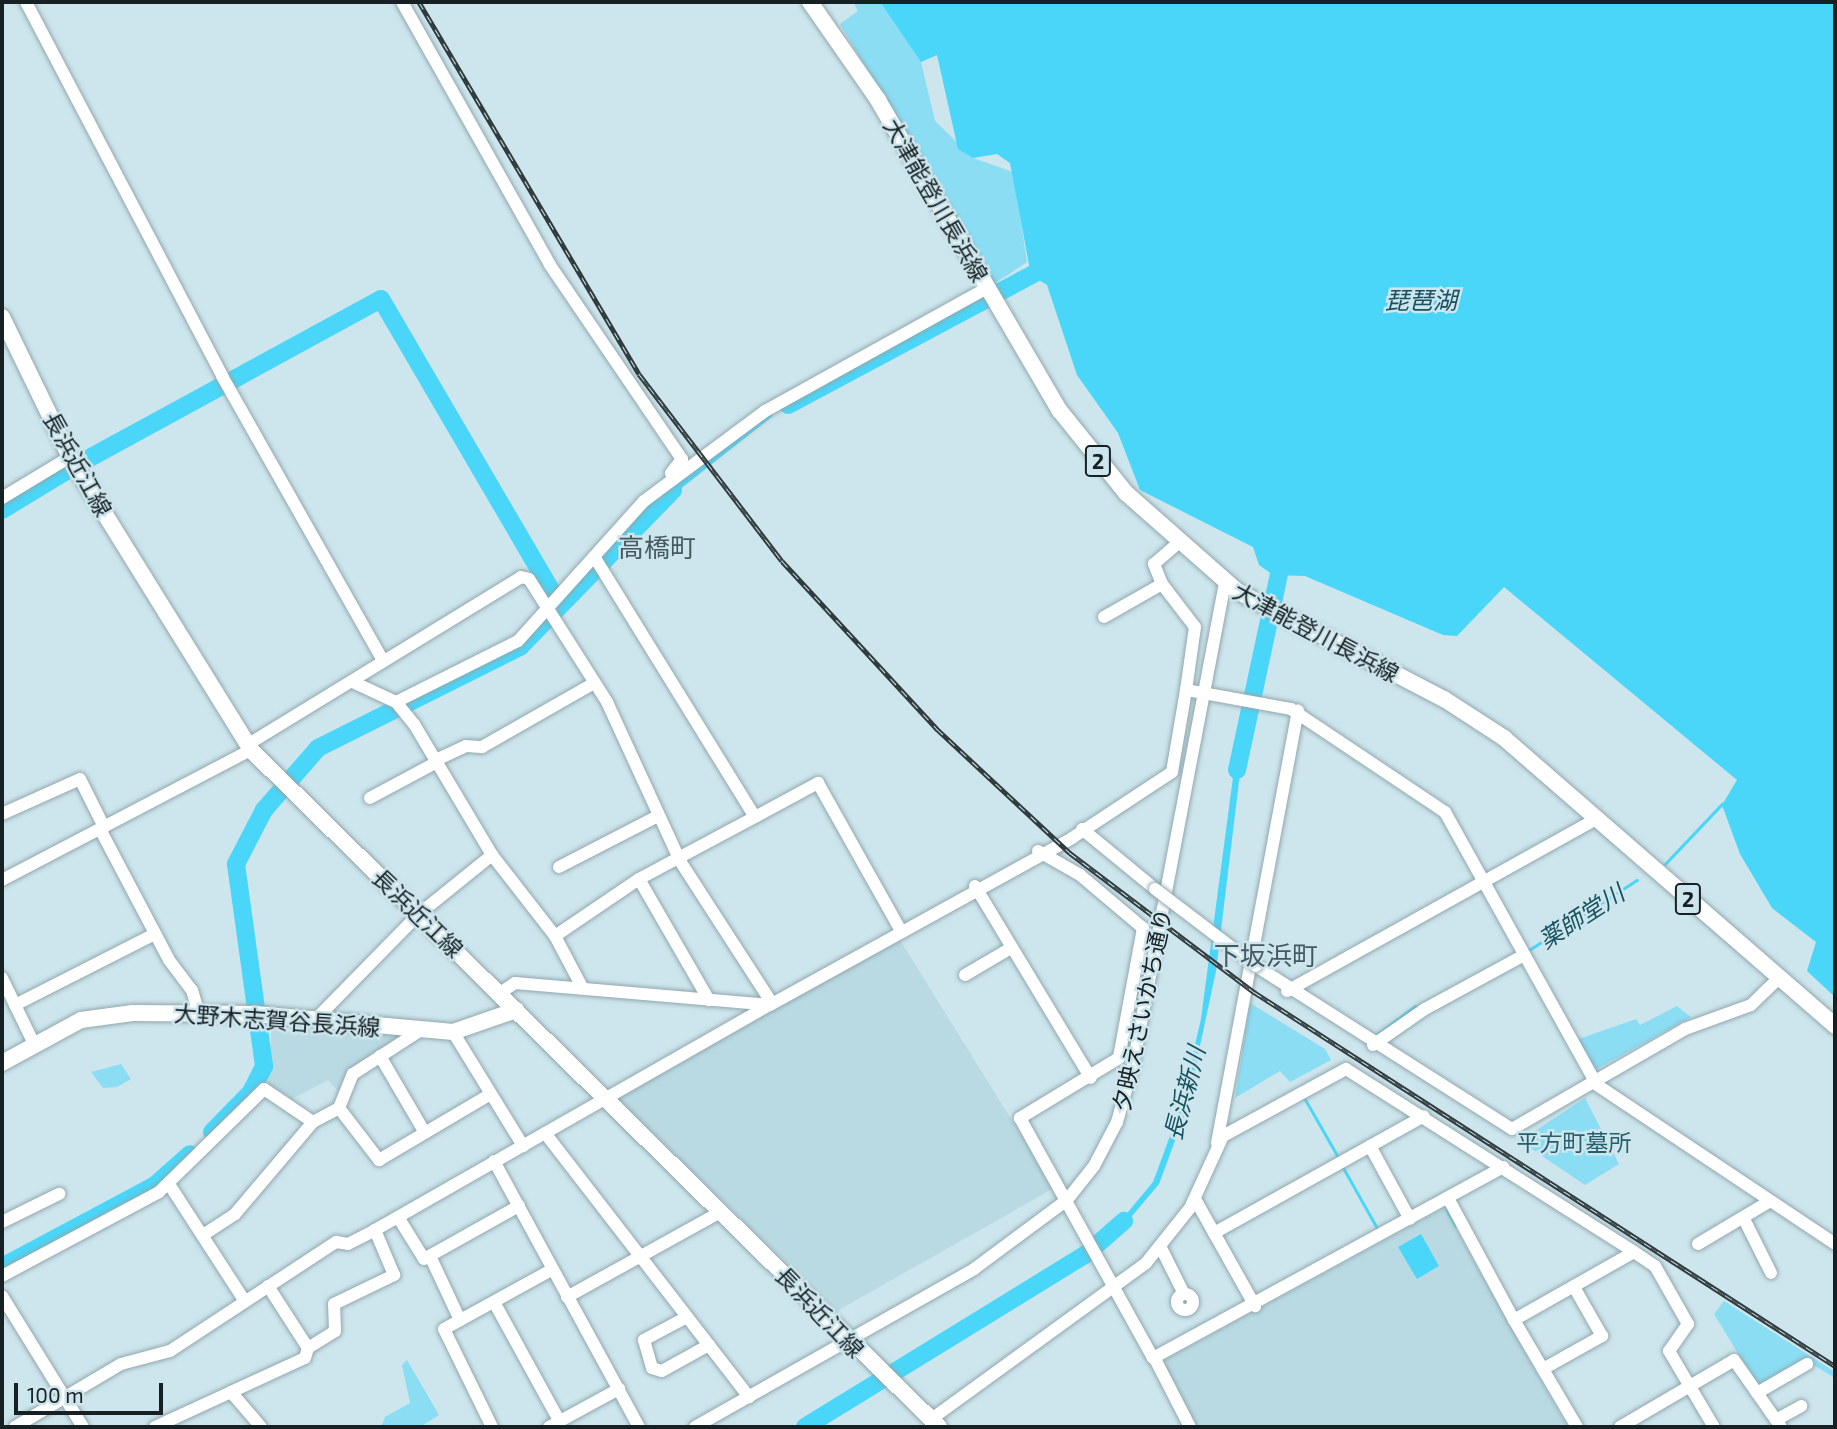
<!DOCTYPE html>
<html>
<head>
<meta charset="utf-8">
<style>
	body { margin:0 }
	#map { position:relative; width:1837px; height:1429px; overflow:hidden; background:#cde5ec; font-family:"Exo 2","Noto Sans JP",sans-serif }
	div>[style] { position:absolute }
	[style*='--x'] { left:calc(var(--x)*1px); top:calc(var(--y)*1px); width:calc(var(--w)*1px); rotate:calc(var(--a)*1deg) }
	.built>* { inset:0; background:#badae3 }
	.green>* { inset:0; background:#8bddf4 }
	.water>* { inset:0; background:#49d6f8 }
	.stream>* { height:2.5px; margin:-1.25px; padding:0 1.25px; transform-origin:1.25px; border-radius:1.25px; background:#49d6f8 }
	.river>* { height:18px; margin:-9px; padding:0 9px; transform-origin:9px; border-radius:9px; background:#49d6f8 }
	.roads { filter:drop-shadow(0 0 2px #91a7ae) drop-shadow(0 0 2px #91a7ae) }
	.minor>* { height:12px; margin:-6px; padding:0 6px; transform-origin:6px; border-radius:6px; background:#fff }
	.minor>.ring { margin:-6px; padding:0; box-sizing:content-box; background:none; border:12px solid #fff; border-radius:50% }
	.major>* { height:16px; margin:-8px; padding:0 8px; transform-origin:8px; border-radius:8px; background:#fff }
	.rail>* { height:5px; margin-top:-2.5px; transform-origin:0; background:repeating-linear-gradient(90deg,#cde5ec 0 8px,#313c3f 0 16px); box-sizing:border-box; border-block:2px solid #313c3f }
	.bridges { filter:drop-shadow(0 0 2px #91a7ae) drop-shadow(0 0 2px #91a7ae) }
	.minor-bridge>* { height:12px; margin:-6px; padding:0 6px; transform-origin:6px; border-radius:6px; background:#fff }
	span { translate:-50% -50%; white-space:nowrap; text-align:center; line-height:1.15; -webkit-text-stroke:5px #cde5ec; paint-order:stroke }
	.shield-label span { padding:2px 5px; background:#cde5ec; border:2px solid; border-radius:5px; -webkit-text-stroke-width:0 }
	.shield-label { font-size:21px; color:#172023; font-weight:700 }
	.street-label { font-size:23px; color:#172023 }
	.park-label { font-size:23px; color:#265e6c }
	.water-label { font-size:24px; color:#17515f; font-style:italic }
	.quarter-label { font-size:26px; color:#45595f }
	.frame { position:absolute; inset:0; border:4px solid #172023; pointer-events:none }
	.scale { position:absolute; left:14px; top:1383px; width:149px; height:32px; box-sizing:border-box; border:4px solid #172023; border-top:0; padding-left:9px; font-size:21px; line-height:24px; white-space:nowrap; color:#172023; -webkit-text-stroke:5px #cde5ec; paint-order:stroke }
</style>
</head>
<body>
<div id="map">
	<div class="built">
		<i style="clip-path:polygon(898px 937px,1054px 1188px,837px 1311px,618px 1099px)"></i>
		<i style="clip-path:polygon(272px 1022px,295px 1024px,400px 1036px,346px 1072px,338px 1091px,328px 1080px,292px 1099px,268px 1083px)"></i>
		<i style="clip-path:polygon(1444px 1208px,1567px 1427px,1198px 1427px,1160px 1363px)"></i>
	</div>
	<div class="green">
		<i style="clip-path:polygon(853px 2px,880px 2px,921px 62px,935px 121px,973px 158px,1013px 172px,1027px 262px,994px 284px,840px 24px,858px 11px)"></i>
		<i style="clip-path:polygon(1250px 1003px,1325px 1049px,1331px 1060px,1290px 1082px,1280px 1071px,1235px 1098px)"></i>
		<i style="clip-path:polygon(1677px 1006px,1691px 1017px,1593px 1071px,1573px 1041px,1636px 1019px,1640px 1025px)"></i>
		<i style="clip-path:polygon(121px 1064px,131px 1079px,117px 1087px,103px 1088px,91px 1072px)"></i>
		<i style="clip-path:polygon(1585px 1098px,1619px 1164px,1585px 1185px,1520px 1141px)"></i>
		<i style="clip-path:polygon(1724px 1301px,1835px 1372px,1835px 1378px,1805px 1360px,1759px 1388px,1714px 1314px)"></i>
		<i style="clip-path:polygon(407px 1360px,439px 1415px,420px 1427px,381px 1427px,385px 1417px,410px 1403px,402px 1365px)"></i>
	</div>
	<div class="water">
		<i style="clip-path:polygon(880px 2px,1835px 2px,1835px 997px,1807px 971px,1816px 942px,1772px 908px,1740px 854px,1722px 805px,1737px 780px,1504px 587px,1457px 636px,1443px 635px,1305px 576px,1273px 575px,1259px 565px,1253px 547px,1140px 490px,1118px 433px,1077px 375px,1047px 285px,1031px 275px,1010px 163px,997px 154px,973px 158px,958px 149px,937px 55px,921px 62px)"></i>
		<i style="clip-path:polygon(770px 411px,773px 416px,656px 508px,653px 504px,687px 474px)"></i>
		<i style="clip-path:polygon(1237px 747px,1243px 749px,1216px 971px,1186px 1111px,1159px 1184px,1111px 1241px,1108px 1236px,1153px 1182px,1180px 1109px,1201px 1019px)"></i>
		<i style="clip-path:polygon(1421px 1234px,1439px 1266px,1417px 1279px,1398px 1247px)"></i>
	</div>
	<div class="stream">
		<i style="--x:1665;--y:864;--w:83;--a:-46.5"></i>
		<i style="--x:1526;--y:952;--w:132;--a:-33"></i>
		<i style="--x:1374;--y:1037;--w:51;--a:-37.1"></i>
		<i style="--x:1304;--y:1097;--w:70;--a:60.2"></i>
		<i style="--x:1343;--y:1167;--w:73;--a:60.6"></i>
		<i style="--x:1447;--y:1210;--w:18;--a:61"></i>
	</div>
	<div class="river">
		<i style="--x:788;--y:405;--w:297;--a:-28.1"></i>
		<i style="--x:84;--y:461;--w:338;--a:-28.6"></i>
		<i style="--x:381;--y:299;--w:353;--a:59.7"></i>
		<i style="--x:2;--y:510;--w:77;--a:-31.2"></i>
		<i style="--x:1237;--y:770;--w:220;--a:-77.9"></i>
		<i style="--x:212;--y:1132;--w:56;--a:-45.7"></i>
		<i style="--x:251;--y:1092;--w:29;--a:-63"></i>
		<i style="--x:264;--y:1066;--w:204;--a:-97.9"></i>
		<i style="--x:236;--y:864;--w:61;--a:-62.6"></i>
		<i style="--x:264;--y:810;--w:82;--a:-48.9"></i>
		<i style="--x:318;--y:748;--w:226;--a:-26.6"></i>
		<i style="--x:520;--y:647;--w:219;--a:-45.7"></i>
		<i style="--x:2;--y:1267;--w:172;--a:-28.1"></i>
		<i style="--x:154;--y:1186;--w:48;--a:-41.6"></i>
		<i style="--x:805;--y:1427;--w:329;--a:-31.6"></i>
		<i style="--x:1085;--y:1255;--w:52;--a:-41.1"></i>
	</div>
	<div class="roads">
		<div class="minor">
			<i style="--x:26;--y:2;--w:422;--a:62.3"></i>
			<i style="--x:222;--y:376;--w:327;--a:60.5"></i>
			<i style="--x:402;--y:2;--w:302;--a:60.6"></i>
			<i style="--x:550;--y:265;--w:235;--a:55.8"></i>
			<i style="--x:682;--y:459;--w:18;--a:128"></i>
			<i style="--x:2;--y:498;--w:79;--a:-31.1"></i>
			<i style="--x:595;--y:558;--w:304;--a:58.3"></i>
			<i style="--x:755;--y:817;--w:72;--a:-28.4"></i>
			<i style="--x:818;--y:783;--w:167;--a:60.7"></i>
			<i style="--x:1162;--y:584;--w:22;--a:-112"></i>
			<i style="--x:1154;--y:564;--w:32;--a:-41"></i>
			<i style="--x:1104;--y:617;--w:67;--a:-29.6"></i>
			<i style="--x:1162;--y:584;--w:54;--a:52.5"></i>
			<i style="--x:1195;--y:627;--w:64;--a:98.1"></i>
			<i style="--x:355;--y:683;--w:45;--a:24.9"></i>
			<i style="--x:396;--y:702;--w:28;--a:51"></i>
			<i style="--x:414;--y:724;--w:152;--a:59.2"></i>
			<i style="--x:492;--y:855;--w:103;--a:52.1"></i>
			<i style="--x:555;--y:936;--w:58;--a:62.1"></i>
			<i style="--x:396;--y:702;--w:136;--a:-26.6"></i>
			<i style="--x:518;--y:641;--w:188;--a:-48"></i>
			<i style="--x:644;--y:501;--w:151;--a:-36.6"></i>
			<i style="--x:765;--y:411;--w:254;--a:-29"></i>
			<i style="--x:247;--y:745;--w:321;--a:-31.5"></i>
			<i style="--x:521;--y:577;--w:8;--a:14"></i>
			<i style="--x:529;--y:579;--w:146;--a:57.6"></i>
			<i style="--x:607;--y:702;--w:175;--a:65.3"></i>
			<i style="--x:680;--y:861;--w:169;--a:57.1"></i>
			<i style="--x:436;--y:760;--w:33;--a:-25"></i>
			<i style="--x:466;--y:746;--w:16;--a:4"></i>
			<i style="--x:482;--y:747;--w:129;--a:-29.7"></i>
			<i style="--x:370;--y:798;--w:76;--a:-28.2"></i>
			<i style="--x:2;--y:814;--w:85;--a:-24.2"></i>
			<i style="--x:80;--y:779;--w:54;--a:63.4"></i>
			<i style="--x:100;--y:829;--w:148;--a:62.2"></i>
			<i style="--x:169;--y:960;--w:38;--a:53"></i>
			<i style="--x:192;--y:990;--w:22;--a:74"></i>
			<i style="--x:1082;--y:829;--w:94;--a:39.4"></i>
			<i style="--x:1038;--y:851;--w:48;--a:29.7"></i>
			<i style="--x:1080;--y:875;--w:82;--a:40.1"></i>
			<i style="--x:1143;--y:928;--w:132;--a:100.5"></i>
			<i style="--x:1119;--y:1058;--w:116;--a:148.8"></i>
			<i style="--x:1020;--y:1118;--w:274;--a:61"></i>
			<i style="--x:1153;--y:1358;--w:399;--a:-28.6"></i>
			<i style="--x:559;--y:867;--w:111;--a:-27.3"></i>
			<i style="--x:639;--y:879;--w:140;--a:60"></i>
			<i style="--x:2;--y:880;--w:281;--a:-27.6"></i>
			<i style="--x:975;--y:886;--w:224;--a:58.9"></i>
			<i style="--x:555;--y:936;--w:102;--a:-34.2"></i>
			<i style="--x:639;--y:879;--w:132;--a:-28.1"></i>
			<i style="--x:1256;--y:966;--w:303;--a:32.5"></i>
			<i style="--x:1512;--y:1129;--w:200;--a:-30"></i>
			<i style="--x:1685;--y:1029;--w:70;--a:-20"></i>
			<i style="--x:1751;--y:1005;--w:37;--a:-44"></i>
			<i style="--x:965;--y:975;--w:53;--a:-30.4"></i>
			<i style="--x:2;--y:978;--w:73;--a:64.1"></i>
			<i style="--x:1287;--y:991;--w:354;--a:-29.1"></i>
			<i style="--x:500;--y:993;--w:18;--a:-34"></i>
			<i style="--x:515;--y:983;--w:256;--a:4.9"></i>
			<i style="--x:770;--y:1005;--w:345;--a:-28.9"></i>
			<i style="--x:1072;--y:838;--w:120;--a:-33.4"></i>
			<i style="--x:1172;--y:772;--w:83;--a:-80.3"></i>
			<i style="--x:1186;--y:690;--w:107;--a:10.3"></i>
			<i style="--x:1291;--y:709;--w:185;--a:33.8"></i>
			<i style="--x:1445;--y:812;--w:312;--a:60.9"></i>
			<i style="--x:1597;--y:1085;--w:286;--a:33.7"></i>
			<i style="--x:15;--y:1005;--w:157;--a:-26.9"></i>
			<i style="--x:316;--y:1019;--w:147;--a:-45.6"></i>
			<i style="--x:419;--y:914;--w:94;--a:-38.9"></i>
			<i style="--x:453;--y:1032;--w:134;--a:58.4"></i>
			<i style="--x:1373;--y:1045;--w:63;--a:-34.7"></i>
			<i style="--x:1425;--y:1009;--w:113;--a:-28.6"></i>
			<i style="--x:380;--y:1056;--w:89;--a:59.7"></i>
			<i style="--x:339;--y:1108;--w:66;--a:52.4"></i>
			<i style="--x:379;--y:1160;--w:128;--a:-30.6"></i>
			<i style="--x:545;--y:1133;--w:334;--a:52.3"></i>
			<i style="--x:1217;--y:1143;--w:440;--a:-79.4"></i>
			<i style="--x:1370;--y:1146;--w:83;--a:61.3"></i>
			<i style="--x:494;--y:1161;--w:303;--a:61.4"></i>
			<i style="--x:169;--y:1184;--w:138;--a:57.1"></i>
			<i style="--x:1448;--y:1198;--w:139;--a:61.6"></i>
			<i style="--x:1195;--y:1199;--w:123;--a:60.7"></i>
			<i style="--x:398;--y:1217;--w:49;--a:58.2"></i>
			<i style="--x:424;--y:1259;--w:109;--a:-29.2"></i>
			<i style="--x:1745;--y:1221;--w:58;--a:63.4"></i>
			<i style="--x:2;--y:1222;--w:64;--a:-26.2"></i>
			<i style="--x:1214;--y:1233;--w:240;--a:-29.1"></i>
			<i style="--x:203;--y:1235;--w:38;--a:-33"></i>
			<i style="--x:235;--y:1214;--w:121;--a:-49.7"></i>
			<i style="--x:313;--y:1122;--w:30;--a:-28"></i>
			<i style="--x:339;--y:1108;--w:37;--a:-68"></i>
			<i style="--x:353;--y:1074;--w:81;--a:-32.9"></i>
			<i style="--x:1698;--y:1244;--w:84;--a:-30.8"></i>
			<i style="--x:1161;--y:1248;--w:51;--a:63.4"></i>
			<i style="--x:1634;--y:1252;--w:25;--a:34"></i>
			<i style="--x:1655;--y:1266;--w:67;--a:60.4"></i>
			<i style="--x:1688;--y:1324;--w:33;--a:125"></i>
			<i style="--x:1669;--y:1351;--w:88;--a:59.4"></i>
			<i style="--x:430;--y:1256;--w:71;--a:64.9"></i>
			<i style="--x:2;--y:1276;--w:178;--a:-28.1"></i>
			<i style="--x:159;--y:1192;--w:147;--a:-44.4"></i>
			<i style="--x:264;--y:1089;--w:59;--a:34"></i>
			<i style="--x:268;--y:1286;--w:74;--a:57.2"></i>
			<i class="ring" style="left:1177px;top:1294px;width:4px;height:4px"></i>
			<i style="--x:2;--y:1296;--w:154;--a:58.3"></i>
			<i style="--x:567;--y:1297;--w:177;--a:-29"></i>
			<i style="--x:494;--y:1302;--w:137;--a:61.2"></i>
			<i style="--x:687;--y:1317;--w:49;--a:151.9"></i>
			<i style="--x:644;--y:1340;--w:29;--a:74"></i>
			<i style="--x:652;--y:1368;--w:10;--a:17"></i>
			<i style="--x:662;--y:1371;--w:54;--a:-29"></i>
			<i style="--x:1155;--y:1359;--w:76;--a:62.8"></i>
			<i style="--x:1543;--y:1369;--w:68;--a:-29.2"></i>
			<i style="--x:1602;--y:1336;--w:56;--a:-119.7"></i>
			<i style="--x:231;--y:1392;--w:81;--a:-24.7"></i>
			<i style="--x:305;--y:1358;--w:10;--a:-73"></i>
			<i style="--x:308;--y:1348;--w:32;--a:-32"></i>
			<i style="--x:335;--y:1331;--w:27;--a:-92"></i>
			<i style="--x:334;--y:1304;--w:67;--a:-25.8"></i>
			<i style="--x:394;--y:1275;--w:49;--a:-112.9"></i>
			<i style="--x:1757;--y:1393;--w:58;--a:-30.1"></i>
			<i style="--x:930;--y:1420;--w:267;--a:-36"></i>
			<i style="--x:1146;--y:1263;--w:70;--a:-51.3"></i>
			<i style="--x:1190;--y:1208;--w:79;--a:-65.4"></i>
			<i style="--x:1223;--y:1136;--w:140;--a:-28.6"></i>
			<i style="--x:1346;--y:1069;--w:341;--a:32.4"></i>
			<i style="--x:1634;--y:1252;--w:138;--a:150.5"></i>
			<i style="--x:1514;--y:1320;--w:124;--a:59.5"></i>
			<i style="--x:1776;--y:1420;--w:29;--a:-29"></i>
			<i style="--x:15;--y:1427;--w:123;--a:-30.7"></i>
			<i style="--x:121;--y:1364;--w:51;--a:-14.9"></i>
			<i style="--x:170;--y:1351;--w:199;--a:-33.3"></i>
			<i style="--x:336;--y:1242;--w:12;--a:9"></i>
			<i style="--x:348;--y:1244;--w:30;--a:-27"></i>
			<i style="--x:375;--y:1230;--w:455;--a:-29.7"></i>
			<i style="--x:155;--y:1427;--w:84;--a:-24.7"></i>
			<i style="--x:231;--y:1392;--w:46;--a:49.4"></i>
			<i style="--x:492;--y:1427;--w:109;--a:-116.1"></i>
			<i style="--x:444;--y:1329;--w:124;--a:-28.8"></i>
			<i style="--x:549;--y:1427;--w:80;--a:-28.5"></i>
			<i style="--x:695;--y:1427;--w:321;--a:-29.5"></i>
			<i style="--x:974;--y:1269;--w:116;--a:-36.6"></i>
			<i style="--x:1067;--y:1200;--w:43;--a:-51.5"></i>
			<i style="--x:1094;--y:1166;--w:50;--a:-62.4"></i>
			<i style="--x:1117;--y:1122;--w:59;--a:-74.3"></i>
			<i style="--x:1133;--y:1065;--w:491;--a:-79.2"></i>
			<i style="--x:1620;--y:1427;--w:132;--a:-30.4"></i>
			<i style="--x:1734;--y:1360;--w:82;--a:55"></i>
		</div>
		<div class="major">
			<i style="--x:810;--y:2;--w:119;--a:55.2"></i>
			<i style="--x:878;--y:100;--w:360;--a:59.7"></i>
			<i style="--x:1060;--y:411;--w:105;--a:51.2"></i>
			<i style="--x:1126;--y:493;--w:148;--a:41.4"></i>
			<i style="--x:1237;--y:591;--w:233;--a:27.6"></i>
			<i style="--x:1444;--y:699;--w:72;--a:33"></i>
			<i style="--x:1504;--y:738;--w:439;--a:41"></i>
			<i style="--x:2;--y:317;--w:160;--a:64.1"></i>
			<i style="--x:72;--y:461;--w:340;--a:58.2"></i>
			<i style="--x:251;--y:750;--w:965;--a:44.54"></i>
			<i style="--x:2;--y:1063;--w:90;--a:-28.6"></i>
			<i style="--x:81;--y:1020;--w:52;--a:-7.7"></i>
			<i style="--x:133;--y:1013;--w:122;--a:0.5"></i>
			<i style="--x:255;--y:1014;--w:199;--a:5.2"></i>
			<i style="--x:453;--y:1032;--w:67;--a:-19.2"></i>
		</div>
	</div>
	<div class="rail">
		<i style="--x:419;--y:2;--w:432;--a:59.4"></i>
		<i style="--x:639;--y:374;--w:235;--a:52.6"></i>
		<i style="--x:782;--y:561;--w:229;--a:47.3"></i>
		<i style="--x:937;--y:729;--w:182;--a:43"></i>
		<i style="--x:1070;--y:853;--w:231;--a:37.1"></i>
		<i style="--x:1254;--y:992;--w:691;--a:32.77"></i>
	</div>
	<div class="bridges">
		<div class="minor-bridge">
			<i style="--x:1155;--y:889;--w:127;--a:37.3"></i>
		</div>
	</div>
	<div class="shield-label">
		<span style="left:1098px;top:461px">2</span>
		<span style="left:1688px;top:899px">2</span>
	</div>
	<div class="street-label">
		<span style="left:936px;top:200px;rotate:60deg">大津能登川長浜線</span>
		<span style="left:78px;top:464px;rotate:61deg">長浜近江線</span>
		<span style="left:1316px;top:632px;rotate:28deg">大津能登川長浜線</span>
		<span style="left:418px;top:913px;rotate:44deg">長浜近江線</span>
		<span style="left:1142px;top:1010px;rotate:-78deg">夕映えさいかち通り</span>
		<span style="left:277px;top:1020px;rotate:4deg">大野木志賀谷長浜線</span>
		<span style="left:820px;top:1312px;rotate:46deg">長浜近江線</span>
	</div>
	<div class="park-label">
		<span style="left:1574px;top:1142px">平方町墓所</span>
	</div>
	<div class="water-label">
		<span style="left:1421px;top:300px">琵琶湖</span>
		<span style="left:1581px;top:916px;rotate:-33deg">薬師堂川</span>
		<span style="left:1184px;top:1093px;rotate:-75deg">長浜新川</span>
	</div>
	<div class="quarter-label">
		<span style="left:657px;top:547px">高橋町</span>
		<span style="left:1266px;top:955px">下坂浜町</span>
	</div>
	<div class="frame"></div>
	<div class="scale">100 m</div>
</div>
</body>
</html>
